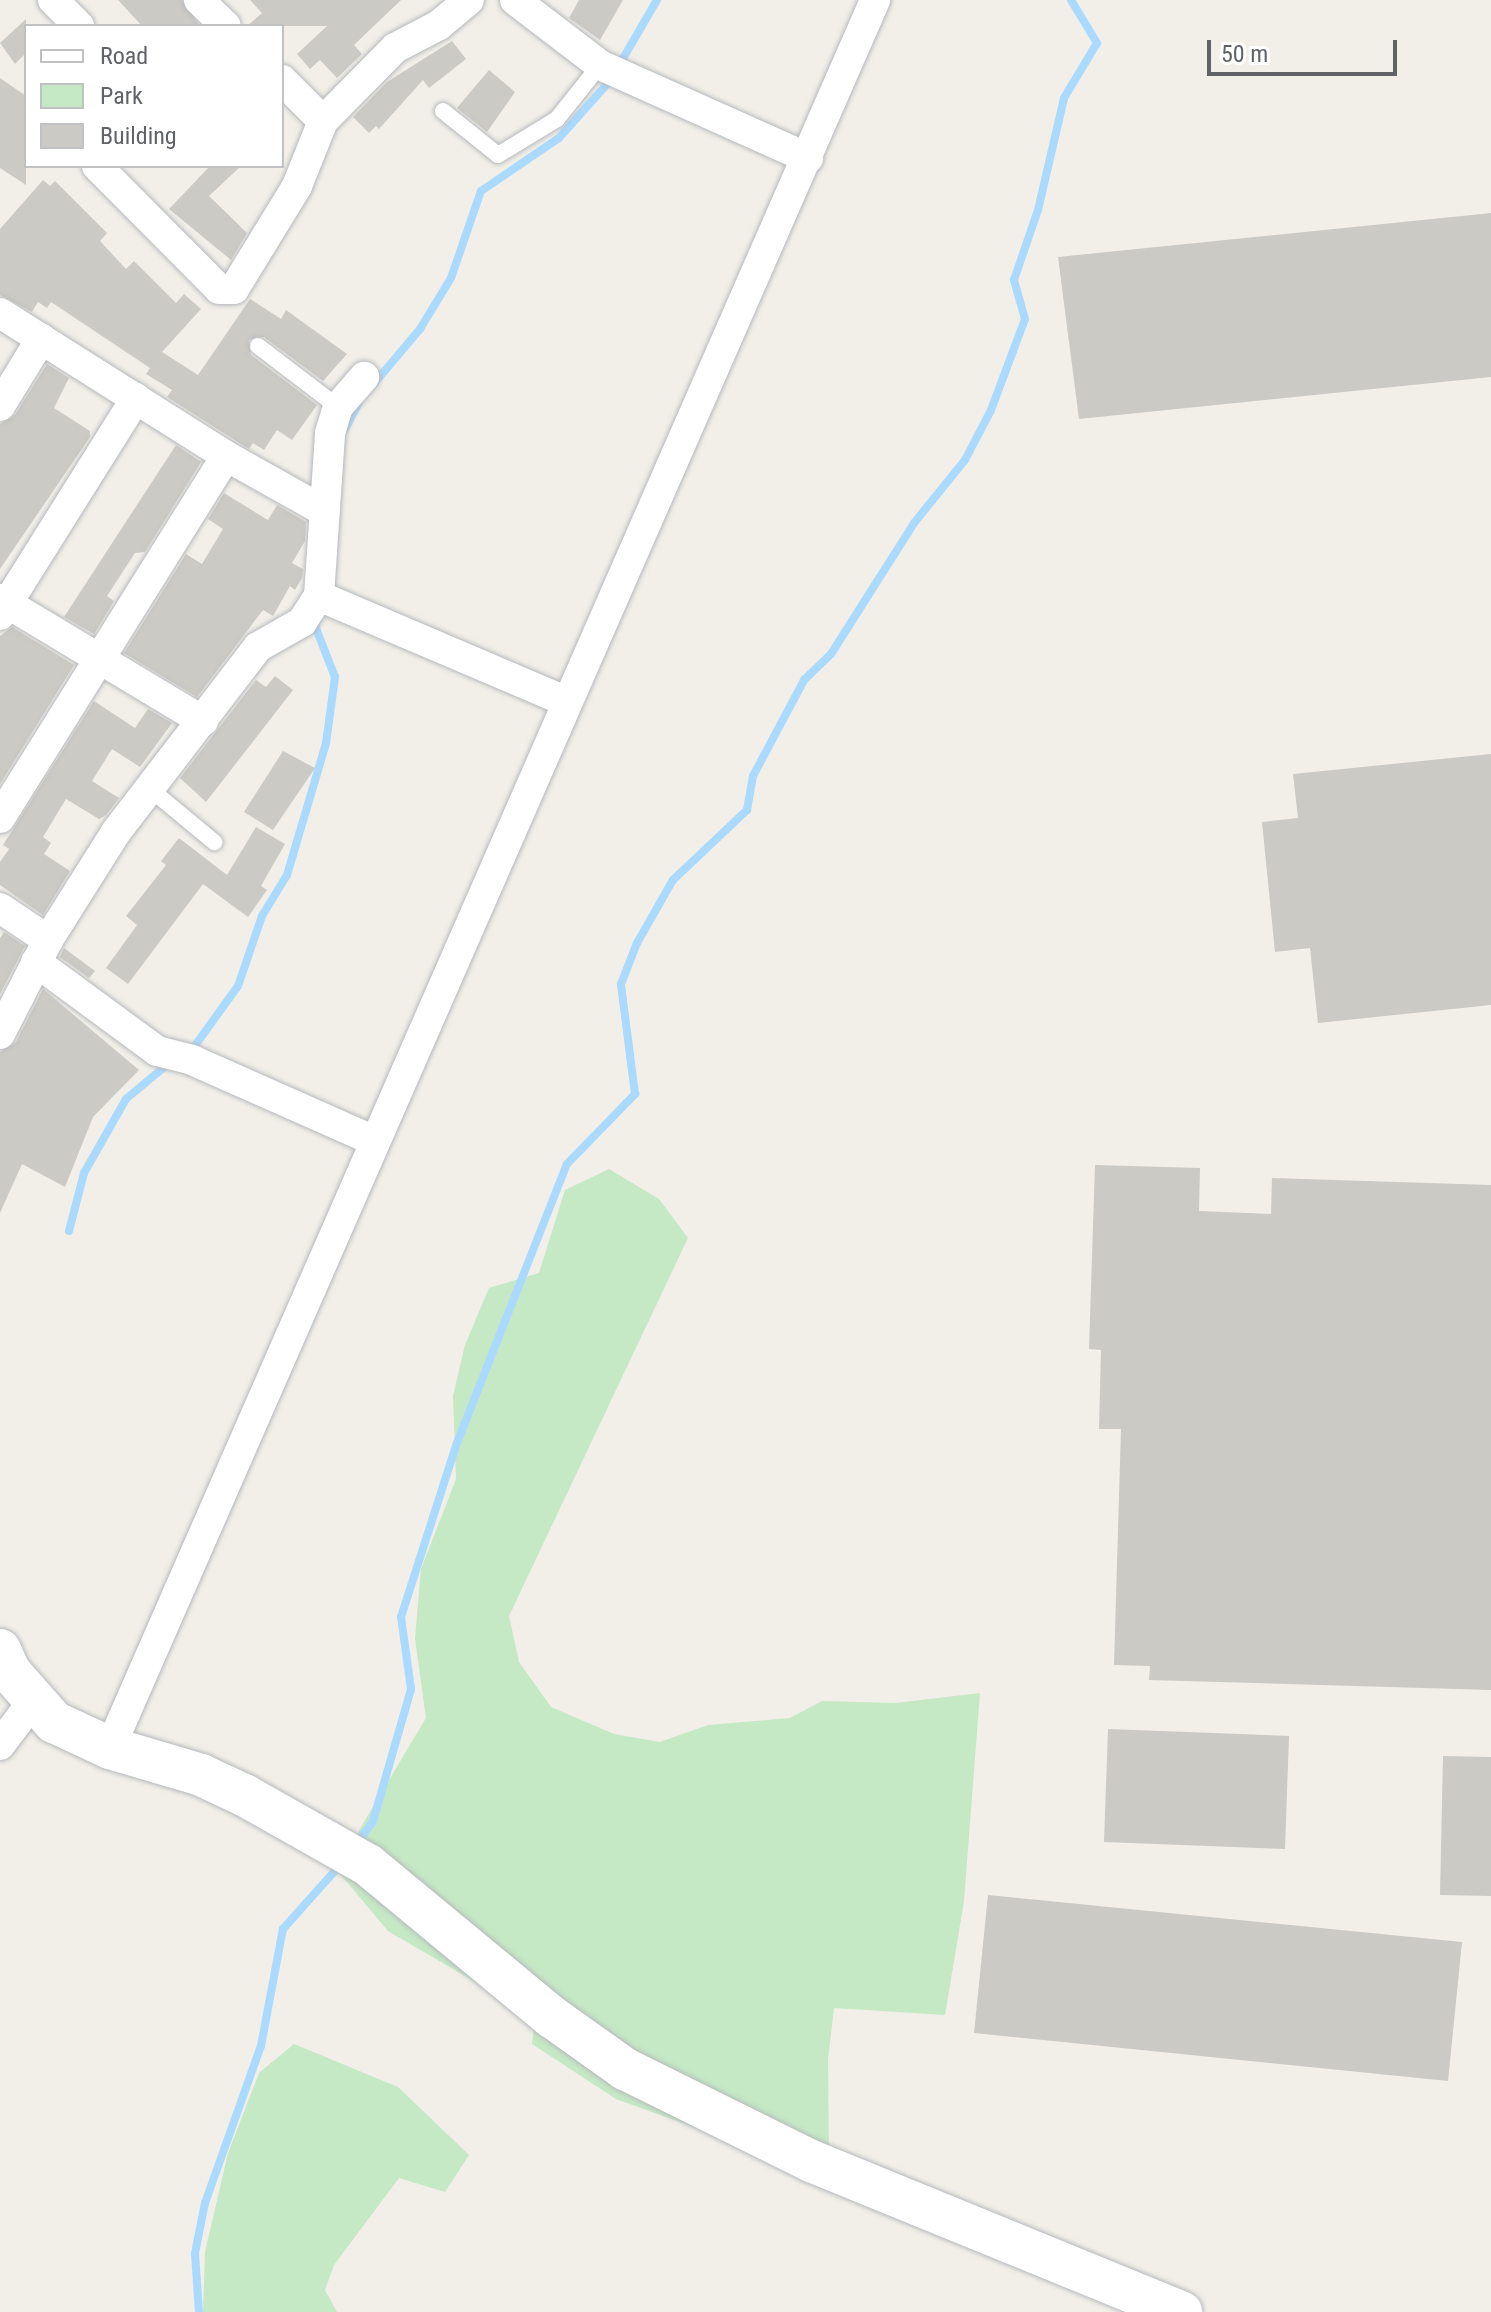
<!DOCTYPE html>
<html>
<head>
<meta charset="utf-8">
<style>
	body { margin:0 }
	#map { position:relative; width:1491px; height:2312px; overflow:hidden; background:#f1efe8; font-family:"Roboto Condensed",sans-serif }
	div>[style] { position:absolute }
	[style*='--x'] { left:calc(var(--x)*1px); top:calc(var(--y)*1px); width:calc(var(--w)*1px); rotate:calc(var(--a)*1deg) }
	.green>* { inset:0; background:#c5e8c5 }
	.stream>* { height:8px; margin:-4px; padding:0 4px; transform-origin:4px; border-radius:4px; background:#aadaff }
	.building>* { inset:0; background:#cccac5 }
	.roads { filter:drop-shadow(0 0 2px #b5b8bc) drop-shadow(0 0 2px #b5b8bc) }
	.lane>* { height:16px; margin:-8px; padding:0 8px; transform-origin:8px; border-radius:8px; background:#fff }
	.street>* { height:30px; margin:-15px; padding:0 15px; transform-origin:15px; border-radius:15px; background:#fff }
	.secondary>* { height:42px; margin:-21px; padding:0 21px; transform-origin:21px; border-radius:21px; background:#fff }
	span { translate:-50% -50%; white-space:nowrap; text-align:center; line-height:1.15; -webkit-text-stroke:8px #fff; paint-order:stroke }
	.legend { position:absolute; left:24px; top:24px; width:260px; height:144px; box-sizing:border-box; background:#fff; border:2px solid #bfc1c3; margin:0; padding:10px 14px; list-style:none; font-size:24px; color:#5f6368 }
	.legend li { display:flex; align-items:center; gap:16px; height:40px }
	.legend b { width:40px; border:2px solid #bfc1c3 }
	.scale { position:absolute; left:1207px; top:40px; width:190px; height:36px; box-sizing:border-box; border:4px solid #5f6368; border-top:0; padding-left:10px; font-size:24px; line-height:28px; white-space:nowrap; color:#5f6368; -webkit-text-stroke:6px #fff; paint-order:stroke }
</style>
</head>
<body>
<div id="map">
	<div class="green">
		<i style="clip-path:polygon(609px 1169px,659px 1199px,688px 1238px,509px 1616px,519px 1662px,551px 1707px,614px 1734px,660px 1742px,708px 1725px,790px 1718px,822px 1701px,896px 1703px,980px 1693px,964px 1901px,945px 2015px,834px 2008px,828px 2059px,829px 2161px,710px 2133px,616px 2099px,532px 2044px,535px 2017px,388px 1931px,336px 1869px,426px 1718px,415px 1639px,421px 1569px,456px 1479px,453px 1396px,465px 1345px,489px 1288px,539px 1273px,565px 1190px)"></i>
		<i style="clip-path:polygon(294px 2044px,398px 2087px,469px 2155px,445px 2192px,399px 2178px,334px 2265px,325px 2290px,337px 2312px,203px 2312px,205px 2252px,228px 2153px,259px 2073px)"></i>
	</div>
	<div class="stream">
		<i style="--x:621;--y:62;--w:72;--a:-59.9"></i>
		<i style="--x:372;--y:386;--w:75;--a:-49.9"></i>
		<i style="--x:420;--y:329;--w:60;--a:-58.7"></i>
		<i style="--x:451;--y:278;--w:92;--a:-71"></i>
		<i style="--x:481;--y:191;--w:94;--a:-34.2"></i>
		<i style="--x:559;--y:138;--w:74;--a:-48.3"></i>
		<i style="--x:345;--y:429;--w:30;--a:-62"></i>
		<i style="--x:194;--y:1047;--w:75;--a:-54.2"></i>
		<i style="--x:238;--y:986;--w:74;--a:-71.1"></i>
		<i style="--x:262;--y:916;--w:48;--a:-58.6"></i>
		<i style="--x:287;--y:875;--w:138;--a:-73.5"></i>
		<i style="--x:326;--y:743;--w:67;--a:-82.2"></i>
		<i style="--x:335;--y:677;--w:55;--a:-111.4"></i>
		<i style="--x:315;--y:626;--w:8;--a:-67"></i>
		<i style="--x:69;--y:1231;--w:60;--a:-75.5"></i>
		<i style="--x:84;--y:1173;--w:85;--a:-60.4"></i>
		<i style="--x:126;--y:1099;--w:56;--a:-39.9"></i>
		<i style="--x:355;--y:1846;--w:31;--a:-54"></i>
		<i style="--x:373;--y:1821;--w:137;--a:-73.9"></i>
		<i style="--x:411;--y:1689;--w:73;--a:-97.9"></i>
		<i style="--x:401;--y:1617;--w:183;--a:-72.2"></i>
		<i style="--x:457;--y:1443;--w:300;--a:-68.5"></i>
		<i style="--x:567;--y:1164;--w:98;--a:-45.8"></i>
		<i style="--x:635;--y:1094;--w:111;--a:-97.3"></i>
		<i style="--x:621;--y:984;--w:44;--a:-68.7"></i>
		<i style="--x:637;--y:943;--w:73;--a:-60.3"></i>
		<i style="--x:673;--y:880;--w:102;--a:-43.4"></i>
		<i style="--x:747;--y:810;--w:35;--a:-80"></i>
		<i style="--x:753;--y:776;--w:109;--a:-62"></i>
		<i style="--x:804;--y:680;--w:37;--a:-44"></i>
		<i style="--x:831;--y:654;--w:155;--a:-57.6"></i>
		<i style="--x:914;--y:523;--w:81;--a:-51"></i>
		<i style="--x:965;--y:460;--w:56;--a:-62.5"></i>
		<i style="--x:991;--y:410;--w:97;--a:-69.5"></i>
		<i style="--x:1025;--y:319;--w:41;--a:-105.8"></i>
		<i style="--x:1014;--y:280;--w:74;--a:-71.1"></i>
		<i style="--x:1038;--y:210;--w:115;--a:-76.9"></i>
		<i style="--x:1064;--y:98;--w:64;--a:-59"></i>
		<i style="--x:1097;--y:43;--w:50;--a:-121.2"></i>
		<i style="--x:199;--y:2312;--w:59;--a:-93.9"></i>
		<i style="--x:195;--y:2253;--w:51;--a:-78.7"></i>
		<i style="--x:205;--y:2203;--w:167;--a:-70.4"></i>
		<i style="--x:261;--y:2046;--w:119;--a:-79.4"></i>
		<i style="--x:283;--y:1929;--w:87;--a:-48.3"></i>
	</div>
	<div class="building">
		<i style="clip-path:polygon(118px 0,182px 0,200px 26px,142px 26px)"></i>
		<i style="clip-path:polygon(250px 0,401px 0,354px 45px,362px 54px,337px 78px,320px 60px,310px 69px,297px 54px,327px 26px,247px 26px,262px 13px)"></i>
		<i style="clip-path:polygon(579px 0,623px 0,600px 40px,569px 18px)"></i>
		<i style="clip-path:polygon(26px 19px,26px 53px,15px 64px,0 43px)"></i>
		<i style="clip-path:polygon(452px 41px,466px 59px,429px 88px,423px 80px,379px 129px,376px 126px,369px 133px,353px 117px,387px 82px)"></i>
		<i style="clip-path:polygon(489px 70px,515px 92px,487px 132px,457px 108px)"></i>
		<i style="clip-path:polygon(0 78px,26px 96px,26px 185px,0 168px)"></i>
		<i style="clip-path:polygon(210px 166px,241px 166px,209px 196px,247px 233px,231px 260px,169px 209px)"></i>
		<i style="clip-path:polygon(43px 180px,50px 186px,55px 181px,107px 233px,100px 241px,126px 269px,134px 261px,176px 303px,184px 294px,201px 309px,162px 352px,198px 375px,250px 299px,281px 319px,286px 310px,347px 354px,323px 381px,264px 337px,249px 340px,251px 355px,317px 405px,292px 440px,277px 430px,264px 450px,253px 443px,249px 449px,167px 397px,172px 390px,146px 374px,150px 368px,51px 302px,47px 308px,38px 302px,32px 312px,0 295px,0 229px)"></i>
		<i style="clip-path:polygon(1491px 213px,1491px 377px,1079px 419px,1058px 257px)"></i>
		<i style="clip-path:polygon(47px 364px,69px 378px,54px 408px,90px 431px,90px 437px,0 569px,0 424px,15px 415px)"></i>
		<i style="clip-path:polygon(176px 445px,201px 462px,145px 552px,135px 553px,107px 596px,114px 601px,94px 634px,64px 617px)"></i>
		<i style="clip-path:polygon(224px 493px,268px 520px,277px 505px,306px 522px,305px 541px,292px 563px,303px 569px,302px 578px,295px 590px,290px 586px,273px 616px,263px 610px,197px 697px,124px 653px,186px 554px,202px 564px,223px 529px,208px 519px)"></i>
		<i style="clip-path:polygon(12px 627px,74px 665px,0 784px,0 636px)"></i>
		<i style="clip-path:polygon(275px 676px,293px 690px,206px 802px,180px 778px,256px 680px,266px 687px)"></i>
		<i style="clip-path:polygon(94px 701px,135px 728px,148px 709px,172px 723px,140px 767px,112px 749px,92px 781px,119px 798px,106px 815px,99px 819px,66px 799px,43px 837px,51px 843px,44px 854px,70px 871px,43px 915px,0 885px,0 862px,9px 849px,3px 845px)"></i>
		<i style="clip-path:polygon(283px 751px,315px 768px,273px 830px,244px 812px)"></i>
		<i style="clip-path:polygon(1491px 754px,1491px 1005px,1318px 1023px,1310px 948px,1275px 952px,1262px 822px,1298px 818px,1293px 774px)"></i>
		<i style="clip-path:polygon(256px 827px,285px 844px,261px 886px,267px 890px,248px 917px,203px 884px,128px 984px,106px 968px,137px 925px,126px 916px,166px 865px,161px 861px,179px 838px,227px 875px)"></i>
		<i style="clip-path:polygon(4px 932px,25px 946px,0 994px,0 938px)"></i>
		<i style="clip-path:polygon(64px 948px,95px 971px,89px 978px,60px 957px)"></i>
		<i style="clip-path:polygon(43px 989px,139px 1070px,93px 1117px,65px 1187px,22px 1164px,0 1213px,0 1052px,16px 1042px)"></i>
		<i style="clip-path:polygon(1095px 1165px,1200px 1168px,1199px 1211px,1271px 1214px,1272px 1178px,1491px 1185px,1491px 1690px,1149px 1680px,1150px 1666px,1114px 1665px,1121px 1429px,1099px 1429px,1101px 1350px,1089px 1349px)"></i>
		<i style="clip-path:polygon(1108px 1729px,1289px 1736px,1285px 1849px,1104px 1842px)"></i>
		<i style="clip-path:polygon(1443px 1756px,1491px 1757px,1491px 1896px,1440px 1895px)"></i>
		<i style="clip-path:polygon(988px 1895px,1462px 1942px,1448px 2081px,974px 2033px)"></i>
	</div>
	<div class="roads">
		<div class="lane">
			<i style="--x:443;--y:111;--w:70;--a:38.7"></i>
			<i style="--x:498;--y:155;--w:69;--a:-31.4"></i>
			<i style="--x:557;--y:119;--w:69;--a:-51.5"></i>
			<i style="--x:258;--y:346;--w:101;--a:37.3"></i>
			<i style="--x:149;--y:788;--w:85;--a:39.7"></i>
		</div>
		<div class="street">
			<i style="--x:53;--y:0;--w:37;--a:45"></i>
			<i style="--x:199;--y:0;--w:37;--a:44"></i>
			<i style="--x:515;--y:0;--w:107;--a:37.4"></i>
			<i style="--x:600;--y:65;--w:228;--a:24.1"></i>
			<i style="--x:282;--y:80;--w:58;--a:45"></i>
			<i style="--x:97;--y:166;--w:173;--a:45.2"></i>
			<i style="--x:219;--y:289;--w:15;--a:0"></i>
			<i style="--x:234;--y:289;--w:121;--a:-58.5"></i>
			<i style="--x:297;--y:186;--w:70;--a:-68.2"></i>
			<i style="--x:323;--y:121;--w:103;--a:-45.4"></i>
			<i style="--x:395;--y:48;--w:50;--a:-27.6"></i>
			<i style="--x:439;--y:25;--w:39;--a:-40"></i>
			<i style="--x:0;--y:313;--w:267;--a:32.3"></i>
			<i style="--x:226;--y:456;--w:112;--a:29.3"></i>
			<i style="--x:0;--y:406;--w:79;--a:-58.5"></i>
			<i style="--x:319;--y:596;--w:270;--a:23.1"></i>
			<i style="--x:0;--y:599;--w:237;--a:31"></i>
			<i style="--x:0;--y:615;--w:256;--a:-57.9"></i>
			<i style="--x:0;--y:818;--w:427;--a:-58"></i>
			<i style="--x:0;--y:908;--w:58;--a:33.7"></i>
			<i style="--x:36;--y:962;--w:150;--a:36.3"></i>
			<i style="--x:157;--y:1051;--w:36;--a:14"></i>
			<i style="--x:192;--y:1060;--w:200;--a:23.9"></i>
			<i style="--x:0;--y:1034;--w:106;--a:-62.9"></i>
			<i style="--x:48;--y:940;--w:128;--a:-57.8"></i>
			<i style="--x:116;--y:832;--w:233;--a:-52.5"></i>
			<i style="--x:258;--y:647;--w:51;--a:-29.6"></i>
			<i style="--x:302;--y:622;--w:31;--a:-57"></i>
			<i style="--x:319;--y:596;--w:163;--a:-86.1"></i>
			<i style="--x:330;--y:433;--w:27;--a:-73"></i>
			<i style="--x:338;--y:407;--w:40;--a:-49"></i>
			<i style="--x:0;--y:1745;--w:55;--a:-53.1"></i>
			<i style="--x:110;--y:1748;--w:1908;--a:-66.36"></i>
		</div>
		<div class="secondary">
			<i style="--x:0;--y:1650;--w:24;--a:66"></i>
			<i style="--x:10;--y:1672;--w:67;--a:48.7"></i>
			<i style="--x:54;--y:1722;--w:62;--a:24.9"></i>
			<i style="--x:110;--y:1748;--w:95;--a:16.5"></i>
			<i style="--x:201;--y:1775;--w:50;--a:25"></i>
			<i style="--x:246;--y:1796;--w:140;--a:29.5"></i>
			<i style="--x:368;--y:1865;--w:239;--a:39.6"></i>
			<i style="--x:552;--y:2017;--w:90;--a:35.5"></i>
			<i style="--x:625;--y:2069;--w:208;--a:26.3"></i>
			<i style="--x:811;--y:2161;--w:400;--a:22.2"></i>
		</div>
	</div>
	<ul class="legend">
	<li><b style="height:10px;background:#fff"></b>Road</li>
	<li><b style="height:22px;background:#c5e8c5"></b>Park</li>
	<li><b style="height:22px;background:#cccac5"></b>Building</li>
	</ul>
	<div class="scale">50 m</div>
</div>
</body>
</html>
